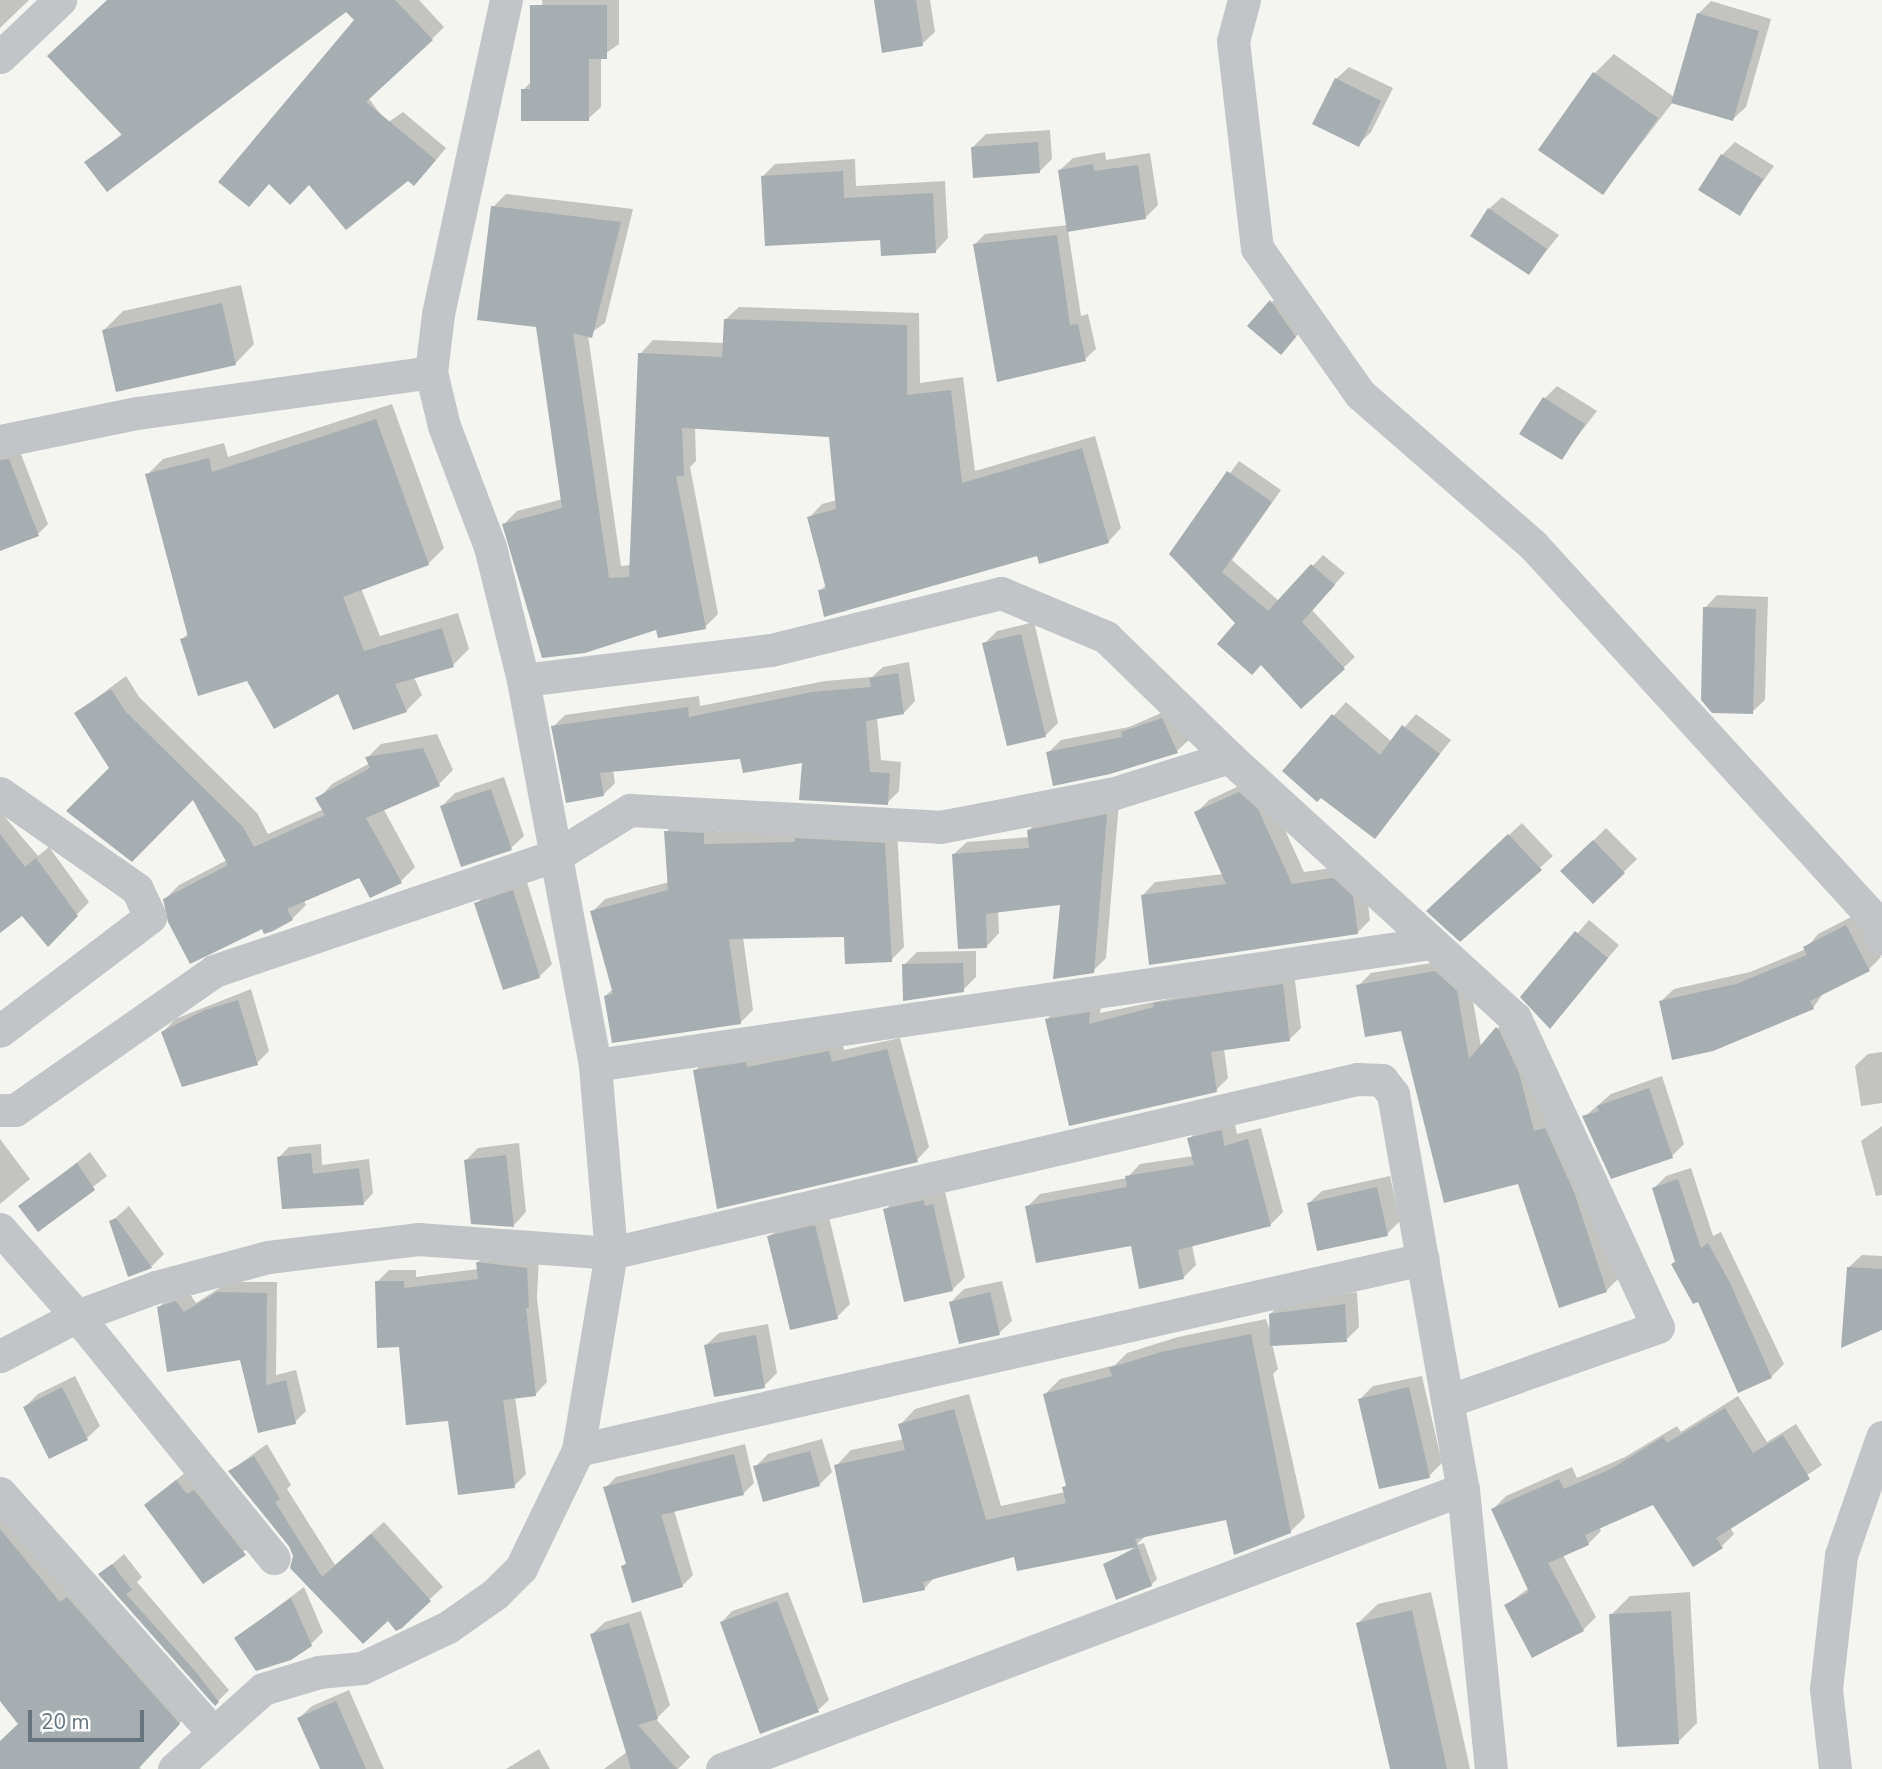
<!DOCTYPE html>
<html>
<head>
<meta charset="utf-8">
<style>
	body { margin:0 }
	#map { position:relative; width:1882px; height:1769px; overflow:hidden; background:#f4f4f0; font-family:"Nunito Sans",sans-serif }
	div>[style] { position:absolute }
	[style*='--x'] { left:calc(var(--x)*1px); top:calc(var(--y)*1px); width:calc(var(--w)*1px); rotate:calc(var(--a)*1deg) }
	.shadow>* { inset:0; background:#0003 }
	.building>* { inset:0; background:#a6aeb2 }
	.minor>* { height:33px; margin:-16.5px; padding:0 16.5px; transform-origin:16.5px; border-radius:16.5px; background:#c2c5c8 }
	span { translate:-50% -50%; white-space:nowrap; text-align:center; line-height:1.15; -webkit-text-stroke:7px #fff; paint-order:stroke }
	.scale { position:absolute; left:28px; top:1710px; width:116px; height:32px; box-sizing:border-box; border:4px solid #647580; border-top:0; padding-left:9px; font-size:21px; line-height:24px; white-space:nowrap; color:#647580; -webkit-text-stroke:5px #fff; paint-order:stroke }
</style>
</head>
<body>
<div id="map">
	<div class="shadow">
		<i style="clip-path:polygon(0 0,29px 0,0 28px)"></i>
		<i style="clip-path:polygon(108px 0,298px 0,86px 163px,123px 133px)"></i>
		<i style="clip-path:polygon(345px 0,419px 0,444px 27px,432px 39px)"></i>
		<i style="clip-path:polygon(542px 0,619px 0,619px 44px,601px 57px,601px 107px,588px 119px,523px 90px,536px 77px,550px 77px)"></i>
		<i style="clip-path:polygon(876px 0,930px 0,935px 32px,922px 44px)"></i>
		<i style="clip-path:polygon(1711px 1px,1771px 19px,1746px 107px,1733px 119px,1673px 102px,1603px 193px,1595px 73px,1614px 54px,1674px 97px,1698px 14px)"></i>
		<i style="clip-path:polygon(333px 50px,387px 123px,403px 112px,446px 148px,425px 173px,408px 179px)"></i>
		<i style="clip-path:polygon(1349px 67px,1393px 88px,1371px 132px,1358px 145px,1336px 79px)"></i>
		<i style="clip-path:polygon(1050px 130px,1052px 159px,1039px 172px,973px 147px,986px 134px)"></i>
		<i style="clip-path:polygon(1735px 142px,1774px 166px,1740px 213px,1722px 155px)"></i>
		<i style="clip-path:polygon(1105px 152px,1106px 160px,1150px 153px,1158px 205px,1145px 218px,1068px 230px,1081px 316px,1088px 314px,1096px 349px,1085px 359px,975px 244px,985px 234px,1068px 225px,1060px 170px,1073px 158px)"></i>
		<i style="clip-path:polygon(855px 159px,856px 186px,945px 181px,948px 238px,936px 251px,763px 176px,775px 164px)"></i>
		<i style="clip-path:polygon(506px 194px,633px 209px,605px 323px,588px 335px,621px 566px,631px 565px,640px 354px,653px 340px,725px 343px,725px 320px,739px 307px,919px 313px,920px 383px,963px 377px,975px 471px,1095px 436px,1121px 528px,1108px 542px,820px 591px,827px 584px,809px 518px,822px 504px,837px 500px,830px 436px,695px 427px,696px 461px,690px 467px,718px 614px,705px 627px,657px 627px,504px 524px,517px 511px,563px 499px,537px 326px,493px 207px)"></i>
		<i style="clip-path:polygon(1502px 197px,1559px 235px,1529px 273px,1489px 209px)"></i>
		<i style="clip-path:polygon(241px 285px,254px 344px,235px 364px,104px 330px,123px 311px)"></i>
		<i style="clip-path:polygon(1284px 289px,1308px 323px,1293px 340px,1250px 326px)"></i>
		<i style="clip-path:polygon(1557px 386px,1597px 411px,1561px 458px,1544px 399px)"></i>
		<i style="clip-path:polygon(392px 404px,444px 548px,428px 564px,361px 588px,380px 636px,458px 613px,469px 649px,453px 665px,414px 677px,422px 695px,406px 711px,338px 691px,248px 679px,182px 639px,189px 633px,147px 475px,163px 459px,224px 443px,228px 457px)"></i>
		<i style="clip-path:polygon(19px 449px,48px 524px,38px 534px,0 546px,0 450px)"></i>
		<i style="clip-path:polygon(1239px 461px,1281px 490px,1232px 560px,1279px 601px,1323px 555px,1345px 573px,1312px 610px,1355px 657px,1301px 707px,1237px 623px,1171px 554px)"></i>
		<i style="clip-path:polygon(1717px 595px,1768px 597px,1765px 700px,1752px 712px,1705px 608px)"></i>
		<i style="clip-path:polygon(1034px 622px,1058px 723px,1045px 736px,984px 644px,997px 631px)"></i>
		<i style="clip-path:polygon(909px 662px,915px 701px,904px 713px,877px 717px,881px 760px,901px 762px,899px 791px,887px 803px,804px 761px,742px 757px,613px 770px,615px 783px,603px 795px,553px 727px,565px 715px,699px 696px,700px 706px,825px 681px,872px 677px,883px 667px)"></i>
		<i style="clip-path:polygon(126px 676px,139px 697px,257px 813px,268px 834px,324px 809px,318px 799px,332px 784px,370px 763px,367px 758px,381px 744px,437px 734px,453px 770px,439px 784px,383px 808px,415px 867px,401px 881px,371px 895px,360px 876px,304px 900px,306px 905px,292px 919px,262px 926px,165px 899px,179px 885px,227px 860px,193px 797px,111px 768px,76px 713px)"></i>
		<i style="clip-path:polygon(1346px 702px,1392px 742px,1416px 714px,1451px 740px,1375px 836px,1284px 771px)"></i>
		<i style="clip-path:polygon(1175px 707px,1190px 739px,1177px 751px,1048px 753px,1061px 740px,1129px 727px)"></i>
		<i style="clip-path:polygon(504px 777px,524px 836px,511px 848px,442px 806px,455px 793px)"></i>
		<i style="clip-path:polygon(1252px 780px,1270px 797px,1304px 872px,1346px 866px,1365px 883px,1370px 920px,1357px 933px,1143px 895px,1155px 882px,1224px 874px,1196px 813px,1209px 800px)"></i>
		<i style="clip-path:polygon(1119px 802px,1106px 958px,1093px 971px,1062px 903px,998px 911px,999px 933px,987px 946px,954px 854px,967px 842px,1030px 837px,1029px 830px,1042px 818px)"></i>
		<i style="clip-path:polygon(0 811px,38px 856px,49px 847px,89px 902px,48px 944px,23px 914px,0 931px)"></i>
		<i style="clip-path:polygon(679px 819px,716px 821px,717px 832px,897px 831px,904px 947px,891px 960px,846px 935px,743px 937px,753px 1010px,740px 1023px,605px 996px,613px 989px,592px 912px,605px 899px,669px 882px,666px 832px)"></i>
		<i style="clip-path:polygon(1522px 823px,1553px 856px,1460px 939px,1441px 898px)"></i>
		<i style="clip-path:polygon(1606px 828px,1637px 859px,1593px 902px,1563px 871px)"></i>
		<i style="clip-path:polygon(526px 879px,552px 964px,539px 977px,476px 904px,489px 891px)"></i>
		<i style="clip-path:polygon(1859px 913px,1881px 957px,1869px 969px,1824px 992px,1813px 1008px,1661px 1001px,1674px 989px,1750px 972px,1806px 949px,1818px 934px)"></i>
		<i style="clip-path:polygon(1589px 920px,1619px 945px,1550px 1027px,1523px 997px)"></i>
		<i style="clip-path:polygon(976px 951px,976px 977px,963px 990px,904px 965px,917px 952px)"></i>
		<i style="clip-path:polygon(1449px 960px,1469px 978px,1481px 1047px,1510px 1015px,1619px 1278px,1606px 1291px,1402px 1029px,1358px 986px,1371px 973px)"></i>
		<i style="clip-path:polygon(1294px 973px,1301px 1028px,1289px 1040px,1224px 1049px,1228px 1078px,1216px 1090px,1047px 1019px,1059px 1007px,1102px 1001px,1100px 1013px)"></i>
		<i style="clip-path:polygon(251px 989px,269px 1051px,257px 1063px,163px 1032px,175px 1019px)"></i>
		<i style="clip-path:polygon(900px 1038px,929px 1147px,917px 1160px,695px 1071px,707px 1058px,842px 1039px,844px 1050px)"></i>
		<i style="clip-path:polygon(1882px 1052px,1882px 1103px,1861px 1106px,1855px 1066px,1868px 1054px)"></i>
		<i style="clip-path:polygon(1662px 1076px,1684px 1144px,1672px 1156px,1584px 1117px,1611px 1094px)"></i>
		<i style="clip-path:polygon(1234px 1119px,1237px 1134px,1261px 1128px,1283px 1212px,1270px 1225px,1192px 1245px,1196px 1265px,1183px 1278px,1132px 1244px,1027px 1207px,1040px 1194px,1127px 1178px,1140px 1164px,1194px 1156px,1189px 1139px,1202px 1126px)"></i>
		<i style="clip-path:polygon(1882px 1126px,1882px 1195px,1876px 1196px,1861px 1141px)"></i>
		<i style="clip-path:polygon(0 1139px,30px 1179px,0 1204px)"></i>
		<i style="clip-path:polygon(519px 1143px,526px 1212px,514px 1225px,465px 1161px,478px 1148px)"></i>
		<i style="clip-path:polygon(321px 1144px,322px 1165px,369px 1159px,373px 1193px,364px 1203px,279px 1157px,289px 1147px)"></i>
		<i style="clip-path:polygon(90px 1152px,107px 1176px,38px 1230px,21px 1207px)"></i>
		<i style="clip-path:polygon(1691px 1168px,1713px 1236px,1721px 1232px,1784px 1364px,1771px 1377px,1698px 1299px,1677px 1261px,1654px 1188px,1666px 1176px)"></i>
		<i style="clip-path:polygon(1390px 1176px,1400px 1221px,1387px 1234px,1309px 1203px,1322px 1191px)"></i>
		<i style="clip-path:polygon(937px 1188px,938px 1194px,945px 1192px,965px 1277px,952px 1290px,885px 1210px,898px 1197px)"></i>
		<i style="clip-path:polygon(129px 1206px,164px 1254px,151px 1267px,129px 1275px,111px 1222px)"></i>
		<i style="clip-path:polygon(828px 1213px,850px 1304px,837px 1317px,769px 1237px,782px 1224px)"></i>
		<i style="clip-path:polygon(489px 1251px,539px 1256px,537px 1298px,547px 1382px,535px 1395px,515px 1397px,526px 1474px,514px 1486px,449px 1419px,401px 1346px,377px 1282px,389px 1270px,416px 1270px,416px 1277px,478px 1269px,477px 1263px)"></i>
		<i style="clip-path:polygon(1862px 1255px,1882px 1256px,1882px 1328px,1849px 1267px)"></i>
		<i style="clip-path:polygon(1002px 1281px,1012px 1321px,999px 1333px,951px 1302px,964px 1289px)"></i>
		<i style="clip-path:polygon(229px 1282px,277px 1282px,276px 1375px,296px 1370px,306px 1411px,295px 1422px,242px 1358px,158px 1308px,170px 1297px,188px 1291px,196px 1303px)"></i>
		<i style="clip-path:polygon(1357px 1292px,1359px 1327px,1346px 1340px,1272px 1344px,1278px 1369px,1273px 1374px,1305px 1517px,1290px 1532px,1228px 1518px,1147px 1535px,1136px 1545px,1144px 1543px,1157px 1579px,1151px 1585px,1105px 1565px,1135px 1547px,1015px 1555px,935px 1577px,924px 1589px,836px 1466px,851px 1450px,904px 1439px,900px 1425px,915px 1409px,969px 1394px,1001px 1506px,1065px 1492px,1068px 1484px,1045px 1394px,1060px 1379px,1115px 1365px,1127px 1353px,1178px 1337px,1266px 1319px,1271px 1334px,1270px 1314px,1283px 1302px)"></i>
		<i style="clip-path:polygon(768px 1324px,777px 1373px,764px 1386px,706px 1345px,719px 1333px)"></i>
		<i style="clip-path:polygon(75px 1376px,100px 1426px,87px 1438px,25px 1407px,38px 1394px)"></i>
		<i style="clip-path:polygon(1422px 1376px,1442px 1463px,1429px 1476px,1360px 1399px,1373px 1386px)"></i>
		<i style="clip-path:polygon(1738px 1396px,1767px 1442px,1796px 1424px,1822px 1465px,1730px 1527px,1734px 1534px,1722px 1546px,1653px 1503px,1599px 1527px,1601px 1531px,1588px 1544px,1563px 1555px,1596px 1617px,1583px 1630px,1506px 1605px,1529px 1588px,1493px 1509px,1506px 1496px,1572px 1467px,1577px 1478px,1625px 1457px,1677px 1426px,1681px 1432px)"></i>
		<i style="clip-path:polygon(822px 1439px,832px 1472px,819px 1485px,755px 1467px,768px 1454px)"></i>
		<i style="clip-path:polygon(267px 1444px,291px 1485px,287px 1489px,335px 1565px,384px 1522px,443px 1587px,401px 1626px,388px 1619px,363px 1641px,230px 1471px)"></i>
		<i style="clip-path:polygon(745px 1444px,754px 1483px,743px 1494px,674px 1510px,693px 1575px,682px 1586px,623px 1566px,627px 1563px,605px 1488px,616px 1477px)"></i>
		<i style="clip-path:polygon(187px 1471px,255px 1543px,203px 1581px,146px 1505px)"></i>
		<i style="clip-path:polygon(0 1497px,195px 1707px,139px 1766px,141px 1769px,0 1769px,0 1742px,20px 1724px,0 1698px)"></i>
		<i style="clip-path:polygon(124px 1554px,142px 1577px,137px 1582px,229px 1690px,216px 1703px,101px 1574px)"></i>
		<i style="clip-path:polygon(304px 1587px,323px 1632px,311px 1644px,236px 1638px)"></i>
		<i style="clip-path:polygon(788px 1592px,829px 1700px,818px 1710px,722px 1622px,732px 1611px)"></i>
		<i style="clip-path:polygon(1431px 1592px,1470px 1769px,1391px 1769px,1358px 1623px,1378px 1604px)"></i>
		<i style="clip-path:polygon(1690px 1592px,1697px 1723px,1678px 1742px,1611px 1615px,1630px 1596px)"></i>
		<i style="clip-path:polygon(641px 1611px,670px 1705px,656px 1719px,690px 1757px,678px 1769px,604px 1769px,628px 1751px,592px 1634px,605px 1622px)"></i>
		<i style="clip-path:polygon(349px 1690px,384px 1769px,322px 1769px,299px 1718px,312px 1706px)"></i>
		<i style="clip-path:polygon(539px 1749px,550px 1769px,506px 1769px)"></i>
	</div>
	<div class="building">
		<i style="clip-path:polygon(107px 0,395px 0,433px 40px,366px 102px,436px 160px,414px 186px,408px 181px,346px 230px,309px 185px,290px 205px,269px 184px,249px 207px,218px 182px,354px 20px,346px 12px,107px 192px,84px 162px,122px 135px,47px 56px)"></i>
		<i style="clip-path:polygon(874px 0,916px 0,923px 46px,882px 53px)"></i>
		<i style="clip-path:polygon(530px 5px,607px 5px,607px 59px,589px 59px,589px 121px,521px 121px,521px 89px,530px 89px)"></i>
		<i style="clip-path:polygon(1697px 13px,1759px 31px,1733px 121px,1671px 103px)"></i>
		<i style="clip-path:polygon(1593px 72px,1658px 118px,1603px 195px,1538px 150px)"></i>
		<i style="clip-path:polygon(1335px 78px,1381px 101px,1359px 147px,1312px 124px)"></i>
		<i style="clip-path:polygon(1038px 142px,1040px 173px,973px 178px,971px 147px)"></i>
		<i style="clip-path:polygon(1721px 154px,1763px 179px,1740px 216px,1698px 190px)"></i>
		<i style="clip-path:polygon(1093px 164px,1094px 171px,1138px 165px,1146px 219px,1067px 232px,1058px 170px)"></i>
		<i style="clip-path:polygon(843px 171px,844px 198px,933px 193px,936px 253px,881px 256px,880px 240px,765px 246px,761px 176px)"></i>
		<i style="clip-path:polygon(491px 206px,621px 222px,592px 338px,573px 333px,609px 578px,629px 577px,638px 353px,722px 357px,724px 319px,907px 325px,907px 395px,951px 390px,962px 483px,1082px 448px,1109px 543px,1039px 564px,1037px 556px,824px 617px,818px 590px,826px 589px,807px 517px,836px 509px,829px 437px,682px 428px,684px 476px,676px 476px,706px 629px,658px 638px,656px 630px,585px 653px,542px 658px,502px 524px,562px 508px,536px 327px,477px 320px)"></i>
		<i style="clip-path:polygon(1488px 208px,1547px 249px,1529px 275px,1470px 236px)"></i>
		<i style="clip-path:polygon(1057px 235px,1070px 325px,1078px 324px,1086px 361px,997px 382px,973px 244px)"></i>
		<i style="clip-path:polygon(1270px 300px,1296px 337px,1281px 355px,1247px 326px)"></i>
		<i style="clip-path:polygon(222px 303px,236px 365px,116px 392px,102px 330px)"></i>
		<i style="clip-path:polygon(1543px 397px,1585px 424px,1562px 460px,1519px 434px)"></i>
		<i style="clip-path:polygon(376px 419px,429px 565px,343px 597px,364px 651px,442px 628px,454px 667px,395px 684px,407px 712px,353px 730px,338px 694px,274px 729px,247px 681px,198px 696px,180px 639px,188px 637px,145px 474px,209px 458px,212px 472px)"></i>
		<i style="clip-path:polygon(9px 459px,39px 536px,0 551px,0 460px)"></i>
		<i style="clip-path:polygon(1227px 471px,1272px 502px,1222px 572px,1268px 611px,1311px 564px,1335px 585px,1302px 622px,1345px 669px,1301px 709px,1261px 665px,1252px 675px,1217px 644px,1235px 623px,1169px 554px)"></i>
		<i style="clip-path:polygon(1703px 607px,1756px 609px,1753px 714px,1712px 713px,1701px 700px)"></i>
		<i style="clip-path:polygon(1021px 634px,1046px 737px,1007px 746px,982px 643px)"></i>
		<i style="clip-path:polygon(898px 673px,904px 714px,866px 721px,870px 772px,890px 773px,888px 805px,799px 800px,802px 763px,743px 773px,740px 759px,600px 773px,604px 796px,566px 803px,551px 726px,688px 707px,689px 717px,812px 692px,871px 687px,869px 678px)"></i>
		<i style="clip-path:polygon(111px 689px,125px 711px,243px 827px,254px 847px,325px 815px,315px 798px,370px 768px,365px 757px,423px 748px,440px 786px,366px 818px,402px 883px,370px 898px,359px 878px,287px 909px,293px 920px,273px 931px,264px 934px,262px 929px,190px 964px,168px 922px,163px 899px,228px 865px,193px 800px,132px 862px,66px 811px,109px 768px,74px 713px)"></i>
		<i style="clip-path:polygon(1332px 714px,1380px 755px,1402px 725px,1440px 754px,1375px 839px,1321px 798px,1317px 802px,1282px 771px)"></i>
		<i style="clip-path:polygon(1162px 718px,1178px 753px,1110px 774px,1053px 786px,1046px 752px,1122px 737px,1121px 732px)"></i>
		<i style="clip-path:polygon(491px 789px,512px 850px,461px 867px,440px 806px)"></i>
		<i style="clip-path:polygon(1239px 792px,1258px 809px,1292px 884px,1333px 878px,1353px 896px,1358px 934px,1149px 965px,1141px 895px,1226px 884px,1194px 812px)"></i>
		<i style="clip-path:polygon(1107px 814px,1094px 973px,1053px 979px,1060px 905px,986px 914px,987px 948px,958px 949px,952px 854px,1029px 848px,1027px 830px)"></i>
		<i style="clip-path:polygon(664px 831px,704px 833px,704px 844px,795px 842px,795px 838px,885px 843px,892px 962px,845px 964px,844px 937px,729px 939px,741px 1024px,612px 1043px,604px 996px,613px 994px,590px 911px,668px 890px)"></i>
		<i style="clip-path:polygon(0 834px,25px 867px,36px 858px,78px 916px,48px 947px,22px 916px,0 933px)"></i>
		<i style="clip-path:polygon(1508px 834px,1542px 870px,1460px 942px,1426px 911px)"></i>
		<i style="clip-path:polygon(1593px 840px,1625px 873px,1593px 904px,1560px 871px)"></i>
		<i style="clip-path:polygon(513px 890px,540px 978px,503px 990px,474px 903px)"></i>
		<i style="clip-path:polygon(1846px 925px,1870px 971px,1810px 1001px,1814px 1009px,1713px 1051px,1672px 1060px,1659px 1001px,1736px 984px,1807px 955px,1803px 947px)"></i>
		<i style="clip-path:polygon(1575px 931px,1608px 958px,1550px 1029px,1520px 997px)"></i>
		<i style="clip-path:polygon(963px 963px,964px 992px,903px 1001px,902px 964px)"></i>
		<i style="clip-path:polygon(1435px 971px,1457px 991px,1469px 1059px,1496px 1027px,1499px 1030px,1519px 1073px,1534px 1131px,1545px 1128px,1574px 1192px,1607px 1292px,1559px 1308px,1518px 1184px,1444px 1203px,1401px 1031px,1365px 1037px,1356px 985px)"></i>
		<i style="clip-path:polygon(1283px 984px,1290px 1041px,1211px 1052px,1217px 1092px,1069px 1126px,1045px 1019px,1090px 1012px,1089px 1024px,1154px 1007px,1153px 1003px)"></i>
		<i style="clip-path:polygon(238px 1000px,258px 1065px,182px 1087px,161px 1032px,205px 1010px)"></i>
		<i style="clip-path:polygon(887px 1049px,918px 1162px,717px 1209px,693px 1070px,746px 1062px,747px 1067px,829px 1051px,832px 1062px)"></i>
		<i style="clip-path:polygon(1649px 1088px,1673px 1158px,1611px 1179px,1582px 1116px,1599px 1111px,1597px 1106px)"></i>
		<i style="clip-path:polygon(1222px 1130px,1224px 1146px,1248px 1139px,1271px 1226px,1178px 1250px,1184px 1279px,1139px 1289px,1131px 1246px,1036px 1263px,1025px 1206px,1127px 1187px,1125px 1176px,1194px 1165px,1187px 1138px)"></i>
		<i style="clip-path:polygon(311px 1153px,313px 1174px,359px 1168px,364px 1205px,282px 1209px,277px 1157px)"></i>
		<i style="clip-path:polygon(506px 1155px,514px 1227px,471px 1224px,464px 1160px)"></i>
		<i style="clip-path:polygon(77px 1163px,95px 1190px,38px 1232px,18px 1206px)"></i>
		<i style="clip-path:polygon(1678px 1179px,1701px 1248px,1708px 1243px,1730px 1283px,1772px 1378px,1738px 1393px,1698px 1302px,1693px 1304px,1671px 1264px,1675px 1262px,1652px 1188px)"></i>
		<i style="clip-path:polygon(1377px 1187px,1388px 1236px,1317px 1251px,1307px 1203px)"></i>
		<i style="clip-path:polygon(924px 1200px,925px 1206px,933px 1204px,953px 1291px,904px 1302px,883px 1209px)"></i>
		<i style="clip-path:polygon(116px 1218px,150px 1265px,152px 1268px,128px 1277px,109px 1221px)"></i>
		<i style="clip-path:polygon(815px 1225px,838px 1319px,790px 1330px,767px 1236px)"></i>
		<i style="clip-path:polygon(476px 1262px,527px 1268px,529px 1308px,526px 1308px,536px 1396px,503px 1400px,515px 1488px,458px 1495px,448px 1421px,406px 1425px,399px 1347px,377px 1348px,375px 1281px,404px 1281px,404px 1288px,478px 1279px)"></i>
		<i style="clip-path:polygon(1847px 1267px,1882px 1269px,1882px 1330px,1841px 1348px)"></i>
		<i style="clip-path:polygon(217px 1292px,267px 1293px,266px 1385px,286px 1380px,296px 1424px,258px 1433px,240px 1360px,167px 1372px,157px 1307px,176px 1301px,184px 1312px)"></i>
		<i style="clip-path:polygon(990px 1292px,1000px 1335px,959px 1344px,949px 1302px)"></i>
		<i style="clip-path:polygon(1345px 1304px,1347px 1342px,1270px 1346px,1269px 1314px)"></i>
		<i style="clip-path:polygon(1251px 1334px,1291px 1533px,1234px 1555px,1226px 1520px,1135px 1539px,1138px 1547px,1017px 1571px,1014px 1557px,923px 1582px,925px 1590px,863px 1603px,834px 1465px,905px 1450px,898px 1424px,954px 1409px,986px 1520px,1066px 1503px,1062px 1487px,1066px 1486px,1043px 1394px,1112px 1376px,1109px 1368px,1161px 1352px)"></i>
		<i style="clip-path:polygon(756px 1335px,765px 1388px,714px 1397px,704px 1345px)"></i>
		<i style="clip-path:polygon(62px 1387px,88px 1440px,49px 1459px,23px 1407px)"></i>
		<i style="clip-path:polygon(1409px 1387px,1430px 1478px,1379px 1489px,1358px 1399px)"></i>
		<i style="clip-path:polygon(1725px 1408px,1753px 1453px,1783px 1435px,1810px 1479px,1716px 1538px,1723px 1548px,1693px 1567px,1653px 1505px,1585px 1535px,1589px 1545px,1548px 1563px,1584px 1631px,1532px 1658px,1504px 1605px,1529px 1592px,1491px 1509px,1559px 1479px,1564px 1489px,1611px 1469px,1663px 1437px,1667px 1443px)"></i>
		<i style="clip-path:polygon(810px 1451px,820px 1486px,763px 1502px,753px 1466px)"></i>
		<i style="clip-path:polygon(734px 1454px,744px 1495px,661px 1515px,683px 1587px,632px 1603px,621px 1566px,626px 1564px,603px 1487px)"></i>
		<i style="clip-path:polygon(254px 1456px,280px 1499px,275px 1502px,322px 1577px,371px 1534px,431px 1601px,402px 1628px,396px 1631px,388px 1621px,363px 1644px,290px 1568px,293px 1556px,289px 1546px,228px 1471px)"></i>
		<i style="clip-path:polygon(176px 1480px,187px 1494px,194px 1490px,246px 1555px,203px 1584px,144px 1505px)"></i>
		<i style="clip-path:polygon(0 1529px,60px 1602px,67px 1597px,180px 1724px,138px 1769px,0 1769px,0 1741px,18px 1724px,0 1701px)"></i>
		<i style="clip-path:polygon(1138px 1547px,1152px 1586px,1116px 1600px,1103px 1564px)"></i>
		<i style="clip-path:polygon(112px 1564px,132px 1590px,126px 1594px,196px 1672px,219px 1702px,215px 1706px,98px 1574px)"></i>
		<i style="clip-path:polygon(291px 1598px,312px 1646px,291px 1660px,256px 1671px,234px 1638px)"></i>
		<i style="clip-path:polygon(777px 1601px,819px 1712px,760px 1734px,720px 1622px)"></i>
		<i style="clip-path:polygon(1412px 1610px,1447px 1769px,1390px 1769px,1356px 1623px)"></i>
		<i style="clip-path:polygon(1671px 1611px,1679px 1744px,1617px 1747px,1609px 1614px)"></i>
		<i style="clip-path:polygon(629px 1623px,658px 1719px,638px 1725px,677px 1769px,631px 1769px,590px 1634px)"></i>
		<i style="clip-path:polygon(336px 1701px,366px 1769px,320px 1769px,297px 1718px)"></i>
	</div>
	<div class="minor">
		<i style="--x:1244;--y:0;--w:42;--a:105"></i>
		<i style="--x:1233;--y:41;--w:208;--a:83.4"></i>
		<i style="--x:1257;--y:248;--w:179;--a:54.8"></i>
		<i style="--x:1360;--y:394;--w:230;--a:41.1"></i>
		<i style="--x:1533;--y:545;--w:512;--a:47.61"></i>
		<i style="--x:1878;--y:923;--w:16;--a:76"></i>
		<i style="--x:0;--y:57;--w:83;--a:-43.5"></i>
		<i style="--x:0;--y:441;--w:140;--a:-11.6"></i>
		<i style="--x:137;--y:413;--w:297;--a:-7.9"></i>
		<i style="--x:523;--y:680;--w:250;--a:-6.9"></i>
		<i style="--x:771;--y:650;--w:237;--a:-13.9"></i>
		<i style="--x:1001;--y:593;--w:114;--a:22.7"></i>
		<i style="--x:1106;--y:637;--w:172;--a:44.3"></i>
		<i style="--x:1229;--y:757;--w:387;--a:42.4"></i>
		<i style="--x:1515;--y:1018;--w:340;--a:65.2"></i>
		<i style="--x:1658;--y:1327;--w:223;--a:160.6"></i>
		<i style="--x:0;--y:793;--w:167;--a:35"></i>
		<i style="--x:137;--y:889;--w:31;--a:65"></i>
		<i style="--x:150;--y:917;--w:188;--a:142.8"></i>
		<i style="--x:595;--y:1065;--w:845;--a:-8.3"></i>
		<i style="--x:0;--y:1110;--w:15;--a:0"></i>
		<i style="--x:15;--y:1110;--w:243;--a:-34.9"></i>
		<i style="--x:214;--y:971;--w:362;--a:-18.7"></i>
		<i style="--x:557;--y:855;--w:86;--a:-31.7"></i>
		<i style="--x:630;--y:810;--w:310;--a:3.1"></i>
		<i style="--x:940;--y:827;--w:178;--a:-11"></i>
		<i style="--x:1115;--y:793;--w:120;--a:-17.5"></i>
		<i style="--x:0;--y:1229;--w:116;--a:48.5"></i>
		<i style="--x:77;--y:1316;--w:312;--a:50.9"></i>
		<i style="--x:0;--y:1356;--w:87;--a:-27.5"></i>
		<i style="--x:77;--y:1316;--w:84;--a:-20.2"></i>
		<i style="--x:156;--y:1287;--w:116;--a:-15"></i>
		<i style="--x:268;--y:1257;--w:151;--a:-6.8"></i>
		<i style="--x:418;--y:1239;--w:194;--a:4.1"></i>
		<i style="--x:611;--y:1253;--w:766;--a:-13.13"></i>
		<i style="--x:1357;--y:1079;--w:25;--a:2"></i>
		<i style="--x:1382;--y:1080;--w:18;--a:52"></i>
		<i style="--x:1393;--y:1094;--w:401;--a:80"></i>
		<i style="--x:1463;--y:1489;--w:281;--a:84.3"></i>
		<i style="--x:578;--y:1450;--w:866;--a:-12.74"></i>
		<i style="--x:0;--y:1493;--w:320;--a:48.3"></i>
		<i style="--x:174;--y:1769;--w:120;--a:-42"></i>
		<i style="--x:263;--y:1689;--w:59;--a:-16.9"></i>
		<i style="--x:319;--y:1672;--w:43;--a:-5.3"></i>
		<i style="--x:362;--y:1668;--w:95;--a:-25.5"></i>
		<i style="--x:448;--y:1627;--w:57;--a:-35.1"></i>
		<i style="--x:495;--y:1594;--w:37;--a:-45"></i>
		<i style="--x:521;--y:1568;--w:131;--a:-64.2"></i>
		<i style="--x:578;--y:1450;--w:200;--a:-80.5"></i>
		<i style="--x:611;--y:1253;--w:189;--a:-94.9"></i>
		<i style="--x:595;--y:1065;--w:392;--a:-100.6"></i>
		<i style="--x:523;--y:680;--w:137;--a:-103.9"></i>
		<i style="--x:490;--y:547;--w:129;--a:-110.8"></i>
		<i style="--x:444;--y:426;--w:56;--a:-103.5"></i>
		<i style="--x:431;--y:372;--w:58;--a:-83.1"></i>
		<i style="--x:438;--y:314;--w:321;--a:-77.8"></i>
		<i style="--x:722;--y:1769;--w:792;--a:-20.7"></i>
		<i style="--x:1835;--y:1769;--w:81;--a:-96.4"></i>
		<i style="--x:1826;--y:1689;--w:135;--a:-83.6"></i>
		<i style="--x:1841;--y:1555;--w:125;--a:-70.8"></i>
	</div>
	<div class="scale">20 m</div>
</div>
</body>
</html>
